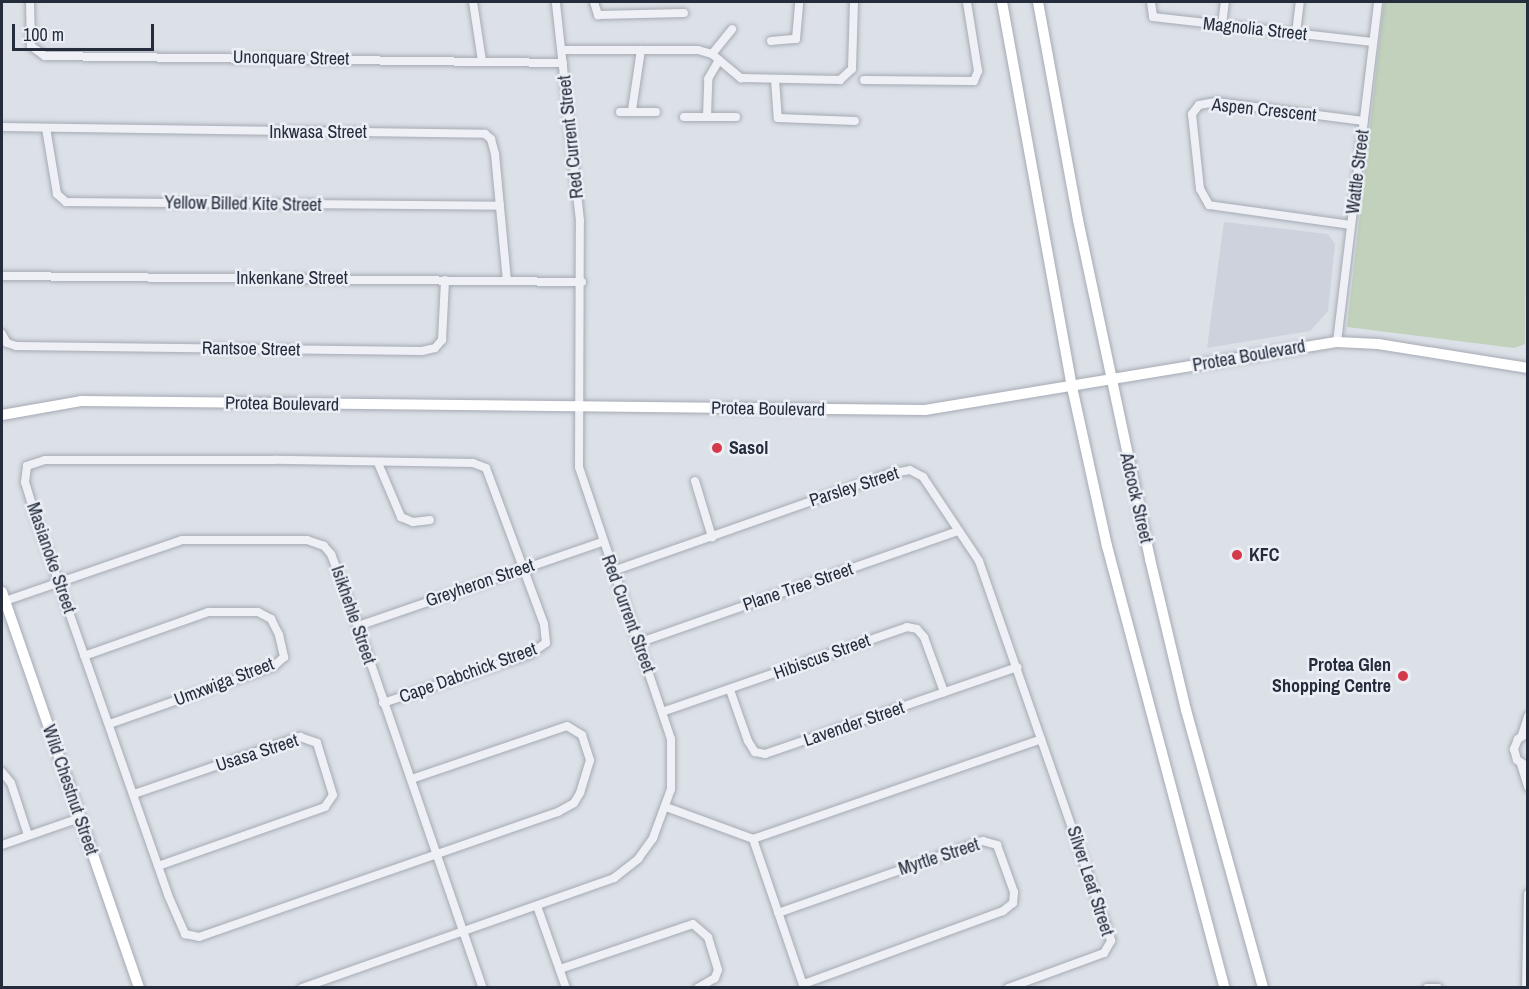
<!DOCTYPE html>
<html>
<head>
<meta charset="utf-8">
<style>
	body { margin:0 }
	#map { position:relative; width:1529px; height:989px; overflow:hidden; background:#dce0e7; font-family:"Archivo Narrow",sans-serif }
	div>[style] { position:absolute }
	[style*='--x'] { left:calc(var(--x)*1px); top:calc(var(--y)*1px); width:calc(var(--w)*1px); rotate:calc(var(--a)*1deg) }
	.built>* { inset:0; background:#ced2dc }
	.green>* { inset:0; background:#c1d1bc }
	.roads { filter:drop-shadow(0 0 2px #a5aab4) drop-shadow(0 0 2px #a5aab4) }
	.street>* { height:8px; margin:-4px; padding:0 4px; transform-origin:4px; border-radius:4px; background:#eef0f5 }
	.secondary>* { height:10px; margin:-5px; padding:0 5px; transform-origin:5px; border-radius:5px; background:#fff }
	.dots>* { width:16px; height:16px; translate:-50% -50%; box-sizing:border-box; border:3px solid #ebeff5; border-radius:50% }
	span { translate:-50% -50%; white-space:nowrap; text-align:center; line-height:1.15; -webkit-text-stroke:5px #ebeff5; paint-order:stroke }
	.street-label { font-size:18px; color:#252d3d }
	.poi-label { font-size:18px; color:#252d3d; font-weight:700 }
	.left { translate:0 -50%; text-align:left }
	.right { translate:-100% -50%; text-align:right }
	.frame { position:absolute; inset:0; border:3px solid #252d3d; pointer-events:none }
	.scale { position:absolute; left:12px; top:24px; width:142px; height:27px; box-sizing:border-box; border:3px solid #252d3d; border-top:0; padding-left:8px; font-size:18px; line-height:21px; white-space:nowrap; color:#252d3d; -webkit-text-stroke:4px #ebeff5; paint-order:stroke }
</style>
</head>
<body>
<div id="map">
	<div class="built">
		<i style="clip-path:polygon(1224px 222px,1328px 234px,1335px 244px,1328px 311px,1310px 331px,1207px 348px)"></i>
	</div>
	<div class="green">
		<i style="clip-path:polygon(1384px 2px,1527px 2px,1525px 344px,1514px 348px,1347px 327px)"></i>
	</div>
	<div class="roads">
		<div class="street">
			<i style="--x:30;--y:2;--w:44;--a:88.7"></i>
			<i style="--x:31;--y:46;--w:17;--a:36"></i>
			<i style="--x:45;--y:56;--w:518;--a:0.77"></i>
			<i style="--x:473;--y:2;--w:60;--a:81.3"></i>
			<i style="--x:594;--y:2;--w:14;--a:73"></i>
			<i style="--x:598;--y:15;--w:86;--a:-1.3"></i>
			<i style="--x:1151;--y:2;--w:15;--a:82"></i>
			<i style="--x:1153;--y:17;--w:221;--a:6.5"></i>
			<i style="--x:1222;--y:25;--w:23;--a:-83"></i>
			<i style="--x:1296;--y:33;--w:31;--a:-83"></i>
			<i style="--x:771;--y:41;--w:25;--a:-5"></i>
			<i style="--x:796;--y:39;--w:37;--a:-85"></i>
			<i style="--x:562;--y:50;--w:136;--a:0"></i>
			<i style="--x:698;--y:50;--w:15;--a:16"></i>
			<i style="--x:712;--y:54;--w:38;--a:40"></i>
			<i style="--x:741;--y:78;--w:99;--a:1.2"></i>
			<i style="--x:840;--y:80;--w:16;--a:-43"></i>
			<i style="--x:852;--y:69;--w:67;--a:-88.3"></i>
			<i style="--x:712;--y:54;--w:32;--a:-51"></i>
			<i style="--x:775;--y:79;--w:39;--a:86"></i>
			<i style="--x:778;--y:118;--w:77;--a:2.2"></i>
			<i style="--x:864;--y:80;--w:110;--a:0.5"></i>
			<i style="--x:974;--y:81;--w:11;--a:-68"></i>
			<i style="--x:978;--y:71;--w:70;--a:-99.1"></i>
			<i style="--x:632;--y:110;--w:61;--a:-81.5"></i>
			<i style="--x:620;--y:112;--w:36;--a:0"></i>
			<i style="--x:684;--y:117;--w:52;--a:0"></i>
			<i style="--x:707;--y:117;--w:38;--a:-88"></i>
			<i style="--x:708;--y:79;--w:22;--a:-60"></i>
			<i style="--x:2;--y:127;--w:483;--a:0.8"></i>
			<i style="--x:485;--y:134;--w:8;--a:40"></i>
			<i style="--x:491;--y:139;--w:16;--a:75"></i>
			<i style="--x:495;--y:154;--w:127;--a:84.6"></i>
			<i style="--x:46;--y:128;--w:67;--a:80.5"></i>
			<i style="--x:57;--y:194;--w:12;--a:42"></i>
			<i style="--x:66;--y:202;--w:434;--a:0.5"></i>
			<i style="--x:1351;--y:225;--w:143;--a:-172"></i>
			<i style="--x:1209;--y:205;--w:18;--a:-119"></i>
			<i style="--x:1200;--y:189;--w:75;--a:-96.1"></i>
			<i style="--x:1192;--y:114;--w:11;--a:-52"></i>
			<i style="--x:1199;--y:105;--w:17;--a:-10"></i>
			<i style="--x:1216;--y:102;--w:149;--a:7.3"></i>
			<i style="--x:2;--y:276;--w:580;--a:0.59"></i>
			<i style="--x:2;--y:334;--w:10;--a:61"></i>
			<i style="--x:7;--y:343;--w:9;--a:18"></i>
			<i style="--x:16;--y:346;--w:406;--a:0.7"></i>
			<i style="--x:422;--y:351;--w:13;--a:-13"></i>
			<i style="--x:435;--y:348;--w:11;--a:-49"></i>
			<i style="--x:442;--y:340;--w:60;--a:-87.1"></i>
			<i style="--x:1337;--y:342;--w:342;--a:-83.1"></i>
			<i style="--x:378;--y:463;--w:59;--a:66.9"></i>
			<i style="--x:401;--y:517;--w:13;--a:23"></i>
			<i style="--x:413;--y:522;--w:17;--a:-7"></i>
			<i style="--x:695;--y:481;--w:59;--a:73.1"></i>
			<i style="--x:613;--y:571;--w:292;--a:-19.4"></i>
			<i style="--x:888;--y:474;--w:22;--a:-10"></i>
			<i style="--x:910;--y:470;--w:15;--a:28"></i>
			<i style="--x:923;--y:477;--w:101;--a:56.3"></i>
			<i style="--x:979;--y:561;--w:402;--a:70.8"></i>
			<i style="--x:1111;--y:941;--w:14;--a:120"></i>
			<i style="--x:1104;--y:953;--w:102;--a:160"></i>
			<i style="--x:5;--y:601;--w:187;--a:-19"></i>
			<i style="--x:182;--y:540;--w:125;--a:0"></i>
			<i style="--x:307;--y:540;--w:18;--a:19"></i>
			<i style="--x:324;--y:546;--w:11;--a:49"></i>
			<i style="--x:331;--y:554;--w:77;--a:69.4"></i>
			<i style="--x:358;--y:626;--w:383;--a:71"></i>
			<i style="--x:358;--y:626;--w:258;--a:-19"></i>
			<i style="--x:638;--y:643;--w:339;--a:-19.3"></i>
			<i style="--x:84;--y:656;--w:132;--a:-19.5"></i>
			<i style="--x:208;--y:612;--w:50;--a:0"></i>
			<i style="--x:258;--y:612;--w:15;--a:28"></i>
			<i style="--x:271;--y:619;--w:18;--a:63"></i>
			<i style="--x:279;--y:635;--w:23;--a:77"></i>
			<i style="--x:284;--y:657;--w:13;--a:138"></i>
			<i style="--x:274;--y:666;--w:175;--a:160.6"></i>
			<i style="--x:730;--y:690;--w:54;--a:70.6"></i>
			<i style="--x:748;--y:741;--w:13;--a:58"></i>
			<i style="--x:755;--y:752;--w:10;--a:11"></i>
			<i style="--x:765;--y:754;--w:267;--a:-19"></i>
			<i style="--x:383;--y:703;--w:155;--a:-18.4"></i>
			<i style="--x:530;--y:654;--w:19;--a:-35"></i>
			<i style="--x:546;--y:643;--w:19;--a:-96"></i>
			<i style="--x:544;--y:624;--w:166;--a:-110.4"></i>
			<i style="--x:486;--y:468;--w:14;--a:-159"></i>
			<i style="--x:473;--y:463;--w:199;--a:-179.1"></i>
			<i style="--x:274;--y:460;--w:229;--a:180"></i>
			<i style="--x:45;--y:460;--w:19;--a:162"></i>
			<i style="--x:27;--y:466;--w:16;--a:97"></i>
			<i style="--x:25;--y:482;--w:31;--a:73"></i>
			<i style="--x:34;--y:512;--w:406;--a:70.7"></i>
			<i style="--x:168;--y:895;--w:43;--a:66.4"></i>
			<i style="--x:185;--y:934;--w:14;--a:12"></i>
			<i style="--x:199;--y:937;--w:380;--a:-19.2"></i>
			<i style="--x:558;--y:812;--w:18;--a:-29"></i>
			<i style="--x:574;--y:803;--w:12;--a:-59"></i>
			<i style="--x:580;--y:793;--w:34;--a:-73"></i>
			<i style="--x:590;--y:760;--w:26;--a:-108"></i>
			<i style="--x:582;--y:735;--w:17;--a:-149"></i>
			<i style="--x:567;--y:726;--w:165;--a:161.2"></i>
			<i style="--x:662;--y:712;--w:259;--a:-19.1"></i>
			<i style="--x:907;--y:627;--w:10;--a:11"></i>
			<i style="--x:917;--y:629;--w:11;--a:49"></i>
			<i style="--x:924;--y:637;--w:59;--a:70"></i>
			<i style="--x:1528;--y:733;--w:12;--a:149"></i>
			<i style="--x:1518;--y:739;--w:11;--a:112"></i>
			<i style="--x:1514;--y:749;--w:11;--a:75"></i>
			<i style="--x:1517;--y:760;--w:13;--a:32"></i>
			<i style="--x:1522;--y:735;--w:20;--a:-72"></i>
			<i style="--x:1521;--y:764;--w:24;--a:73"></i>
			<i style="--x:2;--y:772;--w:14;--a:51"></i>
			<i style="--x:11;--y:783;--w:55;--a:71.9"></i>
			<i style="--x:134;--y:794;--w:176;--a:-19"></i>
			<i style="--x:300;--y:737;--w:18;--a:19"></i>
			<i style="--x:317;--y:743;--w:54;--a:72.9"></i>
			<i style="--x:333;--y:795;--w:14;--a:124"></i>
			<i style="--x:325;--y:807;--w:177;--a:160.5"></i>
			<i style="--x:666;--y:807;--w:93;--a:20.2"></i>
			<i style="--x:753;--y:839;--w:305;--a:-19.1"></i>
			<i style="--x:753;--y:839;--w:157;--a:71.1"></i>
			<i style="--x:2;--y:845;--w:83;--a:-19.1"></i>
			<i style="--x:537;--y:906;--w:87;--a:70.5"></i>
			<i style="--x:778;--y:913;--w:217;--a:-19.4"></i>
			<i style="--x:983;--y:841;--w:15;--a:16"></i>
			<i style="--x:997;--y:845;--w:50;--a:70.1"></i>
			<i style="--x:1014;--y:892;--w:11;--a:95"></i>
			<i style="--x:1013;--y:903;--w:13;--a:141"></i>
			<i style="--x:1003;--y:911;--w:213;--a:159.9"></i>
			<i style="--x:560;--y:969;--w:140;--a:-18.7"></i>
			<i style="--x:693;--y:924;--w:20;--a:41"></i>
			<i style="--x:708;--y:937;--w:34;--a:73"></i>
			<i style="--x:718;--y:970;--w:9;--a:111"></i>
			<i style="--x:715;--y:978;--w:20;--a:150"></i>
			<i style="--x:302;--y:988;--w:331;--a:-19.4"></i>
			<i style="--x:614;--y:878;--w:31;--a:-38"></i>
			<i style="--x:638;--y:859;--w:26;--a:-54"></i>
			<i style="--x:653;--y:838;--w:52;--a:-69.8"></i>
			<i style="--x:671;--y:789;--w:50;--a:-90"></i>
			<i style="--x:671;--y:739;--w:287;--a:-108.7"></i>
			<i style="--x:579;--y:467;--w:246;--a:-89.8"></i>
			<i style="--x:580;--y:221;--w:220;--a:-96.3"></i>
			<i style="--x:1427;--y:988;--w:11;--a:0"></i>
			<i style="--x:1526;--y:988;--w:94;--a:-88.8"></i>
		</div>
		<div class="secondary">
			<i style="--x:1002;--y:2;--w:391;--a:79.7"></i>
			<i style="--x:1072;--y:387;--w:163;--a:77.6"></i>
			<i style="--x:1107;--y:546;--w:457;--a:75.1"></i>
			<i style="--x:1038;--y:2;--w:222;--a:79.6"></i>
			<i style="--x:1078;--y:220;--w:347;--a:78"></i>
			<i style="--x:1150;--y:559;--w:155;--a:76.6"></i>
			<i style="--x:1186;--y:710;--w:288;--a:74.5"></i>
			<i style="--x:2;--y:415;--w:80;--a:-10"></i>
			<i style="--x:81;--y:401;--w:844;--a:0.61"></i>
			<i style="--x:925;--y:410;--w:418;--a:-9.4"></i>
			<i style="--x:1337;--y:342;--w:41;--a:2.8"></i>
			<i style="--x:1378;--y:344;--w:152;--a:9.1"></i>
			<i style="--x:2;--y:592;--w:419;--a:70.9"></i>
		</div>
	</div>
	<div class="dots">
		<i style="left:717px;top:448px;background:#d4394a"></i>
		<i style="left:1237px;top:555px;background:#d4394a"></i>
		<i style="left:1403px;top:676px;background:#d4394a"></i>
	</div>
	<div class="street-label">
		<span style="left:1255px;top:29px;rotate:6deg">Magnolia Street</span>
		<span style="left:291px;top:58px;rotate:1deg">Unonquare Street</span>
		<span style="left:1264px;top:110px;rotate:6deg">Aspen Crescent</span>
		<span style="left:318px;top:132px">Inkwasa Street</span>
		<span style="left:571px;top:137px;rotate:-96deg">Red Current Street</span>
		<span style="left:1358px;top:172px;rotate:-83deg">Wattle Street</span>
		<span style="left:243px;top:204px;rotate:1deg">Yellow Billed Kite Street</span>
		<span style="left:292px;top:278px">Inkenkane Street</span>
		<span style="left:251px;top:349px;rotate:1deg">Rantsoe Street</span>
		<span style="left:1249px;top:356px;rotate:-10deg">Protea Boulevard</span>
		<span style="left:282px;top:404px;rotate:1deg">Protea Boulevard</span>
		<span style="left:768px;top:409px;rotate:1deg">Protea Boulevard</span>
		<span style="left:854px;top:487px;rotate:-18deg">Parsley Street</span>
		<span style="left:1136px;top:498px;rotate:77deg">Adcock Street</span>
		<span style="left:51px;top:558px;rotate:71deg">Masianoke Street</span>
		<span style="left:480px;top:583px;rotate:-19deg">Greyheron Street</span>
		<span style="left:798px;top:587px;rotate:-19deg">Plane Tree Street</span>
		<span style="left:628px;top:614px;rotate:70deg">Red Current Street</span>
		<span style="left:353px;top:615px;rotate:71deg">Isikhehle Street</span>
		<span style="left:822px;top:657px;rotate:-20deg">Hibiscus Street</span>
		<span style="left:468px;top:673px;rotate:-20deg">Cape Dabchick Street</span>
		<span style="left:224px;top:682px;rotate:-21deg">Umxwiga Street</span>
		<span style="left:854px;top:724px;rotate:-19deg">Lavender Street</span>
		<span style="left:257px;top:753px;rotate:-18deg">Usasa Street</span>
		<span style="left:70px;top:790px;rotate:71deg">Wild Chestnut Street</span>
		<span style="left:939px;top:857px;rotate:-18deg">Myrtle Street</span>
		<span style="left:1090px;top:881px;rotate:72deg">Silver Leaf Street</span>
	</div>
	<div class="poi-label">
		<span class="left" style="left:729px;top:448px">Sasol</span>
		<span class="left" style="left:1249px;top:555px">KFC</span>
		<span class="right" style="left:1391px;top:676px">Protea Glen<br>Shopping Centre</span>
	</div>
	<div class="frame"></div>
	<div class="scale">100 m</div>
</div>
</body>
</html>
